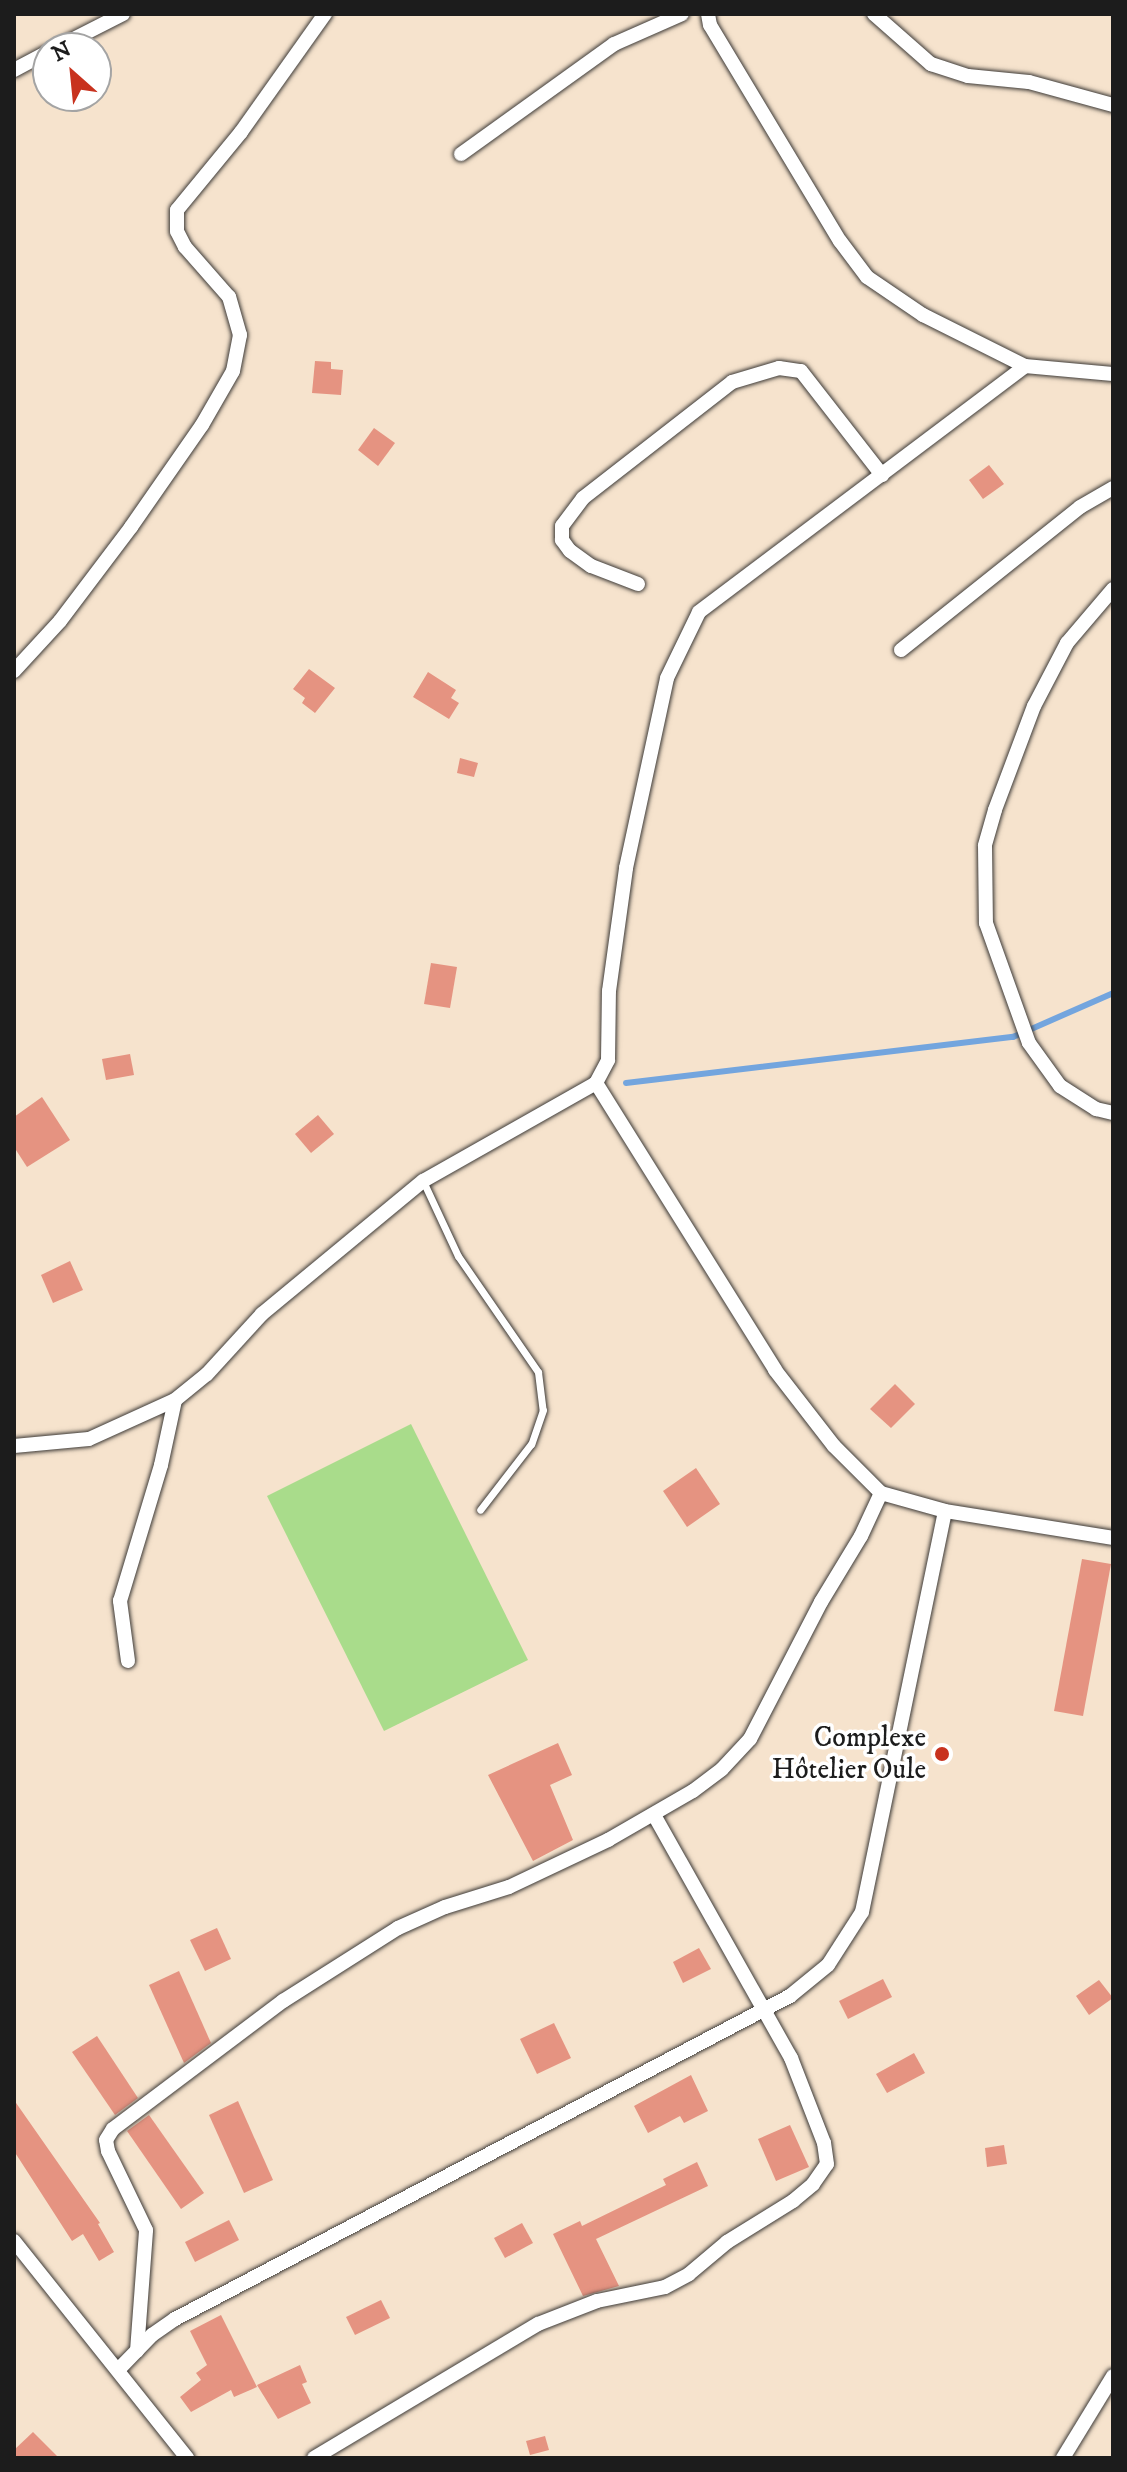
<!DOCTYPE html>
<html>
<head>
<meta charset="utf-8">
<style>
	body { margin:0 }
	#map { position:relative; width:1127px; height:2472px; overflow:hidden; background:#f6e3cd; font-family:"IM FELL DW Pica",serif }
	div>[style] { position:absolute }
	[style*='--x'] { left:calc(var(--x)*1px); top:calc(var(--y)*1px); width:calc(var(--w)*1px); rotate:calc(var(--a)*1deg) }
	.green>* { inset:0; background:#a9dc8b }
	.stream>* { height:6px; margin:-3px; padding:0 3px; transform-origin:3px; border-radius:3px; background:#73a5de }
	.building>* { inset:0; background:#e59381 }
	.roads { filter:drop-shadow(0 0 2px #3d3a37) drop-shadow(0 0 2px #3d3a37) }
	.lane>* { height:7px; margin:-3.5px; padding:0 3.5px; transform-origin:3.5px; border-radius:3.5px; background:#fff }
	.street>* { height:14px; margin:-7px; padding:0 7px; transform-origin:7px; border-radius:7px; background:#fff }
	.dots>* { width:22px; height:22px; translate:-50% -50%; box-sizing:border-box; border:4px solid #fff; border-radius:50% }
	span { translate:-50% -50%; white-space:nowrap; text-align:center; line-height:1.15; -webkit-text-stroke:7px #fff; paint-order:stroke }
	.poi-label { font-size:28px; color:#1c1c1c }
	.right { translate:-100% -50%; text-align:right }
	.frame { position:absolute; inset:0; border:16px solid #1c1c1c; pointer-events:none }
	.north { position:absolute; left:32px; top:32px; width:80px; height:80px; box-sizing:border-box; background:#fff; border:2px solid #a4a4a4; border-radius:50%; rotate:333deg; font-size:22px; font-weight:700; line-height:32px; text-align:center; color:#1c1c1c }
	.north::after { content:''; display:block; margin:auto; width:28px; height:36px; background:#c8321e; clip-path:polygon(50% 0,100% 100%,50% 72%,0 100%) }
</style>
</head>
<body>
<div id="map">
	<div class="green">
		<i style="clip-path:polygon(411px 1424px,528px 1660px,384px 1731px,267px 1496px)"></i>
	</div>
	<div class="stream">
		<i style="--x:626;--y:1083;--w:390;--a:-6.8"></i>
		<i style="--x:1013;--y:1037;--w:109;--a:-23.7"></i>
	</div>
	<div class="building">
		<i style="clip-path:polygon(315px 361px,331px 362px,331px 369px,343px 370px,341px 395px,312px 393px)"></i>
		<i style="clip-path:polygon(374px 428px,395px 443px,378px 466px,358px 450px)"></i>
		<i style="clip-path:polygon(989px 465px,1004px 484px,983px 499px,969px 480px)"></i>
		<i style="clip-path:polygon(309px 669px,335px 688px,315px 713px,302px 703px,305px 698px,293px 689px)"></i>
		<i style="clip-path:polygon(428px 672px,456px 690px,451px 698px,459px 703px,449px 719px,413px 697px)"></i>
		<i style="clip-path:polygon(460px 758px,478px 763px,474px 777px,457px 773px)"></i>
		<i style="clip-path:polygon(431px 963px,457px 967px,450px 1008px,424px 1004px)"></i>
		<i style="clip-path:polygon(130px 1054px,134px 1075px,106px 1080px,102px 1059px)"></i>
		<i style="clip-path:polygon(42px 1097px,70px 1140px,27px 1167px,14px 1147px,14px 1117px)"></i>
		<i style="clip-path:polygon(318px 1115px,334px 1134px,311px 1153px,295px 1134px)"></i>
		<i style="clip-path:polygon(70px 1261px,83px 1290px,53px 1303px,41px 1275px)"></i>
		<i style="clip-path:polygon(895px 1384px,915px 1404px,891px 1428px,870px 1409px)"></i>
		<i style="clip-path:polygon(696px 1468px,720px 1504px,687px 1527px,663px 1491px)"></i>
		<i style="clip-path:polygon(1082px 1559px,1111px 1564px,1083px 1716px,1054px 1711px)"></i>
		<i style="clip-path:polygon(558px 1743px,572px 1775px,550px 1785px,573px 1840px,533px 1861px,488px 1775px)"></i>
		<i style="clip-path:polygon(217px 1928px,231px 1959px,205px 1971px,190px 1940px)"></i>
		<i style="clip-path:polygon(699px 1948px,711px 1969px,683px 1983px,673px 1962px)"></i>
		<i style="clip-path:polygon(179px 1971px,211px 2043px,184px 2063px,149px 1985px)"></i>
		<i style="clip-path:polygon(883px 1979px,892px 1997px,848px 2019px,839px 2001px)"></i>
		<i style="clip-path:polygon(1099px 1980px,1113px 1998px,1089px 2015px,1076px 1996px)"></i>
		<i style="clip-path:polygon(554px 2023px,571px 2058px,537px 2074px,520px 2039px)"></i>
		<i style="clip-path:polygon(97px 2036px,138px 2098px,115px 2115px,72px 2052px)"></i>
		<i style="clip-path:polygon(914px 2053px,925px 2073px,887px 2093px,876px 2074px)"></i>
		<i style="clip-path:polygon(691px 2075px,708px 2111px,684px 2123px,680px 2116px,648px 2133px,634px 2106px)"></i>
		<i style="clip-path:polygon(14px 2100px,100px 2223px,98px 2224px,114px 2252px,99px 2261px,83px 2234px,72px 2241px,14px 2151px)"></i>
		<i style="clip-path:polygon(238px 2101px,273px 2180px,244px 2193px,209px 2115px)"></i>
		<i style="clip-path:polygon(149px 2115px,204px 2193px,181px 2209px,127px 2131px)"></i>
		<i style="clip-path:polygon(790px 2125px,809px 2167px,776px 2181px,758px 2139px)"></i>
		<i style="clip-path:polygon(1004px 2145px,1007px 2164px,987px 2167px,985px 2148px)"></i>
		<i style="clip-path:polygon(697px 2162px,708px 2186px,596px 2239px,619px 2286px,583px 2296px,553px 2234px,580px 2221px,582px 2226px,666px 2185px,663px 2179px)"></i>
		<i style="clip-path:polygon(229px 2220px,239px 2240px,195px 2262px,185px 2242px)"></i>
		<i style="clip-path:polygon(522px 2223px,533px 2243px,505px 2258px,494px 2238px)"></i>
		<i style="clip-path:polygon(381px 2300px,390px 2318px,355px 2335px,346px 2317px)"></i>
		<i style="clip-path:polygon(221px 2315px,257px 2387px,234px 2397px,231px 2390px,191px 2412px,180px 2397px,201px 2380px,196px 2373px,207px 2365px,190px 2331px)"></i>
		<i style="clip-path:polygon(300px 2365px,307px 2382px,302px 2384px,311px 2403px,278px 2419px,257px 2385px)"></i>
		<i style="clip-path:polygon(33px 2432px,59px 2458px,14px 2458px,14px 2450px)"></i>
		<i style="clip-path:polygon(545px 2436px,549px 2450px,530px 2455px,526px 2441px)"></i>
	</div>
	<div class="roads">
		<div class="lane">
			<i style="--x:423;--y:1181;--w:83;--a:65"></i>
			<i style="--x:458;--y:1256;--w:141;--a:55.4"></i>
			<i style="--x:538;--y:1372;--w:38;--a:83"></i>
			<i style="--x:543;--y:1410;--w:36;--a:109"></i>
			<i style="--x:531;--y:1444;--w:83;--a:127.7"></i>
		</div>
		<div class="street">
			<i style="--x:708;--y:14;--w:11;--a:80"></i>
			<i style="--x:710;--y:25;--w:252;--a:59"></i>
			<i style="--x:840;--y:241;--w:45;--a:53.1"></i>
			<i style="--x:867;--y:277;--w:68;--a:34.2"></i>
			<i style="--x:923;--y:315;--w:114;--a:26.6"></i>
			<i style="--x:1025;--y:366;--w:88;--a:5.2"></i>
			<i style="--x:874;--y:14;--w:76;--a:41.3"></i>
			<i style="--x:931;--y:64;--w:39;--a:18"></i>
			<i style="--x:968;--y:76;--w:61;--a:5.6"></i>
			<i style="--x:1029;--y:82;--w:87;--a:15.3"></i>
			<i style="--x:56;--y:48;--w:75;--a:-26.9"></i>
			<i style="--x:14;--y:70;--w:38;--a:-28"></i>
			<i style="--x:461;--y:154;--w:188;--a:-35.7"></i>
			<i style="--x:614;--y:44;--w:74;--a:-23.8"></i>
			<i style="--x:638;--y:584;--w:50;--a:-159"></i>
			<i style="--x:591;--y:566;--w:26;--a:-144"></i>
			<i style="--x:570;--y:551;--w:14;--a:-126"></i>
			<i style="--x:562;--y:540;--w:14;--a:-90"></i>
			<i style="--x:562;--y:526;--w:35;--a:-53"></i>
			<i style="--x:583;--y:498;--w:189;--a:-37.9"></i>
			<i style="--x:732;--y:382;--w:49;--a:-16.6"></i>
			<i style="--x:779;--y:368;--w:22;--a:8"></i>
			<i style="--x:801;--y:371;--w:132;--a:52.1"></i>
			<i style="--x:1113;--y:589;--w:71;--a:130.4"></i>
			<i style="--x:1067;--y:643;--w:71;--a:117.6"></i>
			<i style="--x:1034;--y:706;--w:111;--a:110.6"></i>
			<i style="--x:995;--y:810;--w:37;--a:106"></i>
			<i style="--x:985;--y:846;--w:77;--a:89.3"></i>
			<i style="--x:986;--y:923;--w:127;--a:70.3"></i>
			<i style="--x:1029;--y:1043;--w:53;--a:54.2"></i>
			<i style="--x:1060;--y:1086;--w:43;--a:32.6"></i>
			<i style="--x:1096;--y:1109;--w:17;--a:13"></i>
			<i style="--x:901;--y:650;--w:229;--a:-38.6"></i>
			<i style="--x:1080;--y:507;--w:38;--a:-30"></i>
			<i style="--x:14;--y:671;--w:68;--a:-47.4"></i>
			<i style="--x:60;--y:621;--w:118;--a:-52.9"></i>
			<i style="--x:131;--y:527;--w:124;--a:-55.2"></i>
			<i style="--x:202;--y:425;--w:62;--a:-60.1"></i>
			<i style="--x:233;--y:371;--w:37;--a:-79"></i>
			<i style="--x:240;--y:335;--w:40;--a:-106"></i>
			<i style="--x:229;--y:297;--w:67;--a:-131.3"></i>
			<i style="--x:185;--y:247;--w:18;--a:-117"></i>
			<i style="--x:177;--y:231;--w:21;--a:-90"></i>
			<i style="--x:177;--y:210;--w:101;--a:-50.6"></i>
			<i style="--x:241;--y:132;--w:145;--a:-54.6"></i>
			<i style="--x:596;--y:1083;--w:338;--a:58"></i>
			<i style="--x:775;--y:1370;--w:96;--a:52.2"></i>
			<i style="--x:834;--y:1446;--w:66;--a:45"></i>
			<i style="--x:881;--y:1493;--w:66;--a:15.7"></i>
			<i style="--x:945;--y:1511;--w:170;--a:9.1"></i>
			<i style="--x:14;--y:1446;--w:75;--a:-5.3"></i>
			<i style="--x:89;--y:1439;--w:94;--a:-24.4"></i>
			<i style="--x:175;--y:1400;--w:41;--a:-39.1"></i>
			<i style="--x:207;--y:1374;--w:81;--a:-47.5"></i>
			<i style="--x:262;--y:1314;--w:209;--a:-39.6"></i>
			<i style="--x:423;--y:1181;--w:199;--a:-29.5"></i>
			<i style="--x:596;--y:1083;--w:26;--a:-62"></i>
			<i style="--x:608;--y:1060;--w:69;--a:-89.2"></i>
			<i style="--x:609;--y:991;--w:124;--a:-82.1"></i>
			<i style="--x:626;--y:868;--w:194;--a:-77.8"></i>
			<i style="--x:667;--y:678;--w:73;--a:-64.1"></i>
			<i style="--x:699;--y:612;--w:408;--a:-37"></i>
			<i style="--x:128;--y:1661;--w:61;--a:-97.6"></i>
			<i style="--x:120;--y:1601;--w:142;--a:-73.2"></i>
			<i style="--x:161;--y:1465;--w:66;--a:-77.8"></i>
			<i style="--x:14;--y:2241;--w:278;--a:51.4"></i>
			<i style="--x:137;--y:2351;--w:121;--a:-85.7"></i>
			<i style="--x:146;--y:2230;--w:88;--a:-115.7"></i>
			<i style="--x:108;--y:2151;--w:11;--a:-100"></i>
			<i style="--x:106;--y:2140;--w:13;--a:-58"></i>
			<i style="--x:113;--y:2129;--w:213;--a:-37"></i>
			<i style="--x:283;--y:2001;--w:136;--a:-32.4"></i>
			<i style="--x:398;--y:1928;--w:51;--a:-24.1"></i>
			<i style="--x:445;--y:1907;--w:67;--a:-17.4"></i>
			<i style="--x:509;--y:1887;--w:110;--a:-25.4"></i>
			<i style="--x:608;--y:1840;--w:98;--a:-30"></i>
			<i style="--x:693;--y:1791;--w:36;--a:-37"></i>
			<i style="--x:722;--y:1769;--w:41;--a:-47"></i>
			<i style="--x:750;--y:1739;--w:154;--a:-62.6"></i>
			<i style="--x:821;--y:1602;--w:77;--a:-58.8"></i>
			<i style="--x:861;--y:1536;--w:47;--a:-65.1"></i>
			<i style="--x:118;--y:2370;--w:49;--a:-45.8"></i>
			<i style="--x:152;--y:2335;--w:28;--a:-35"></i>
			<i style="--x:175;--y:2319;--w:695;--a:-27.71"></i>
			<i style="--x:790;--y:1996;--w:49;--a:-39.2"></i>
			<i style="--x:828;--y:1965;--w:63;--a:-57.3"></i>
			<i style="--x:862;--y:1912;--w:409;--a:-78.3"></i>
			<i style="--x:314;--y:2458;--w:261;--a:-30.9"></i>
			<i style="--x:538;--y:2324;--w:63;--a:-21.3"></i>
			<i style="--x:597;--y:2301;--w:69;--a:-11.6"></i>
			<i style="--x:665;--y:2287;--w:27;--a:-28"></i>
			<i style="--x:689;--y:2274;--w:50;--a:-40.1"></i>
			<i style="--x:727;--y:2242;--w:78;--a:-31.8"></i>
			<i style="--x:793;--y:2201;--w:26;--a:-40"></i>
			<i style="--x:813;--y:2184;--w:24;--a:-55"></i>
			<i style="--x:827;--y:2164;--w:21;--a:-98"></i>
			<i style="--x:824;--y:2143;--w:91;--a:-111.2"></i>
			<i style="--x:791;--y:2058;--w:279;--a:-119.4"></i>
			<i style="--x:1063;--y:2458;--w:96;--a:-58.6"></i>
		</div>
	</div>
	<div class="dots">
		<i style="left:942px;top:1754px;background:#c8321e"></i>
	</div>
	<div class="poi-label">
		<span class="right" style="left:926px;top:1754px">Complexe<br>Hôtelier Oule</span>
	</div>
	<div class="frame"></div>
	<div class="north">N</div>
</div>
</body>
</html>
